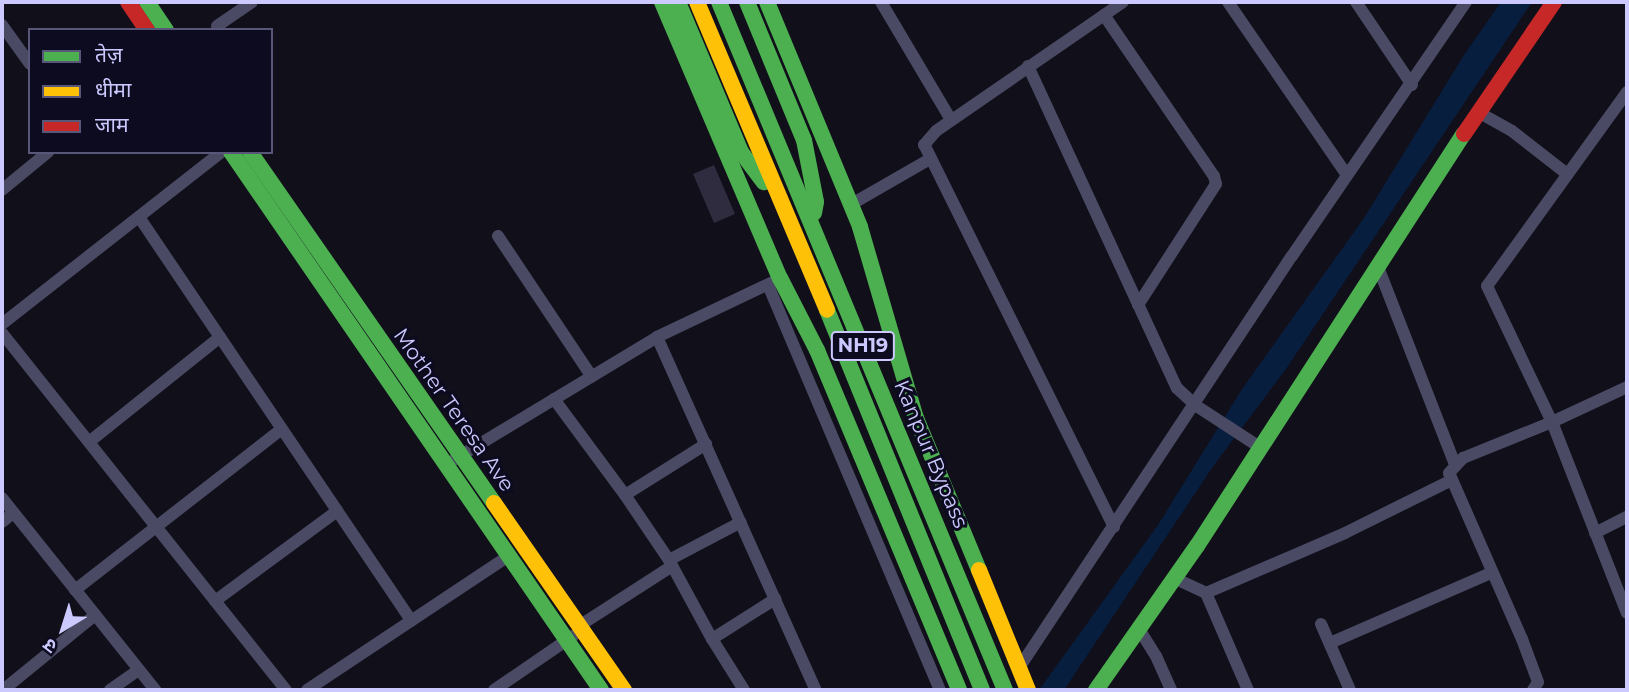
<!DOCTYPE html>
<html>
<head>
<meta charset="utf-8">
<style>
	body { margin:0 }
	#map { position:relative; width:1629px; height:692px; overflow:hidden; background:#100f1a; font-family:Montserrat,"Noto Sans Devanagari",sans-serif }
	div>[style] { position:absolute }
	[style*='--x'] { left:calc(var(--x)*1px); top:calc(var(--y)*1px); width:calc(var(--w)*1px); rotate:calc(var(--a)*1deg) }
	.water>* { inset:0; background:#081e3e }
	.building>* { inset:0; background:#2e2c3e }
	.street>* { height:12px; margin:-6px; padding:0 6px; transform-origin:6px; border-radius:6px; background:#4a4a64 }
	.fast>* { height:16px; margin:-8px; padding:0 8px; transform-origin:8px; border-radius:8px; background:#4caf50 }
	.slow>* { height:16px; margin:-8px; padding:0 8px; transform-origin:8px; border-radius:8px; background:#ffc107 }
	.jam>* { height:16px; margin:-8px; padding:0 8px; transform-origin:8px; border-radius:8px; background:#c62828 }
	span { translate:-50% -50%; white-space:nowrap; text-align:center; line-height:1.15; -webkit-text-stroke:6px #0d0b1f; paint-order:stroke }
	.shield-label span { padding:2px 5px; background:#0d0b1f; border:2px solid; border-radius:5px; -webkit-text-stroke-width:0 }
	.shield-label { font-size:19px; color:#ccc9ff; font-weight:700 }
	.street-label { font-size:21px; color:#ccc9ff }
	.frame { position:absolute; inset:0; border:4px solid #ccc9ff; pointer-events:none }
	.legend { position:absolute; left:28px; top:28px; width:245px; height:126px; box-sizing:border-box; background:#0d0b1f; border:2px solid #595779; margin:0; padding:9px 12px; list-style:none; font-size:21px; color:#ccc9ff }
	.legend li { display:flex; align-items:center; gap:14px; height:35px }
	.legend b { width:35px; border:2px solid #595779 }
	.north { position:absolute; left:28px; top:594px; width:70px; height:70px; -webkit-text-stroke:5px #0d0b1f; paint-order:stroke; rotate:218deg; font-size:19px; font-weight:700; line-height:28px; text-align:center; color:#ccc9ff }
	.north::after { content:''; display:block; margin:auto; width:24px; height:32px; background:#ccc9ff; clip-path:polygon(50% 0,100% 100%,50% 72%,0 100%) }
</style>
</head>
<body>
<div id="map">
	<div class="water">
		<i style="clip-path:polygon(1501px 2px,1532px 2px,1286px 369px,1214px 465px,1064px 690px,1039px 690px,1158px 525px,1242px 389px,1364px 218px,1464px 55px)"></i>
	</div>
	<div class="building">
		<i style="clip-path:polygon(714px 165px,735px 214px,714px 223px,693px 174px)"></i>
	</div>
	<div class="street">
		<i style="--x:881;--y:2;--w:137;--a:59.3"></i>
		<i style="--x:1228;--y:2;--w:210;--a:55.5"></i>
		<i style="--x:1356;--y:2;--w:100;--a:56"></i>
		<i style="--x:1104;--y:15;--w:195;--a:55.7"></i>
		<i style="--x:1214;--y:176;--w:8;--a:76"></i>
		<i style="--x:1216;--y:184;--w:144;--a:122.8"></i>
		<i style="--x:2;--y:25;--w:48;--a:54.3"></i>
		<i style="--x:217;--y:26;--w:42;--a:-34.4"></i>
		<i style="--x:1028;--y:66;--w:355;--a:65.2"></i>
		<i style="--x:1177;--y:388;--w:25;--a:43"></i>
		<i style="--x:1195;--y:405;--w:79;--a:33.1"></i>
		<i style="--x:1627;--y:92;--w:239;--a:125.8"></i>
		<i style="--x:1487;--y:286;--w:151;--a:64.5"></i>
		<i style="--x:1552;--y:422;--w:205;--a:68.6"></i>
		<i style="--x:1478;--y:112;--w:39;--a:29"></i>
		<i style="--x:1512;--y:131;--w:70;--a:38"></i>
		<i style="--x:2;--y:190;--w:60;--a:-39.6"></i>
		<i style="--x:850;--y:205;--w:92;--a:-29.9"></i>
		<i style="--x:139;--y:217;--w:487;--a:56"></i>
		<i style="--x:498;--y:236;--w:169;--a:56.3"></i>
		<i style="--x:1378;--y:267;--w:212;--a:68.7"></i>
		<i style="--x:768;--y:285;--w:440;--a:67"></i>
		<i style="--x:2;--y:324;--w:278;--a:-38.1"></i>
		<i style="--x:2;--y:333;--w:456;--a:51.5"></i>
		<i style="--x:657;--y:337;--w:387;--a:65.8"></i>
		<i style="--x:554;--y:399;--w:119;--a:53.5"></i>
		<i style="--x:625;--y:495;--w:96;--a:-32.2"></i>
		<i style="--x:89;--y:442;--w:168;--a:-38.7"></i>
		<i style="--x:455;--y:459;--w:236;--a:-31.1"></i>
		<i style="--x:657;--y:337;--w:131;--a:-25.4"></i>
		<i style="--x:625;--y:495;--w:78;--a:55.9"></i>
		<i style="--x:669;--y:560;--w:81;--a:-27.8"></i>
		<i style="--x:2;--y:498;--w:246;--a:51.4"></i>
		<i style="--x:2;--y:522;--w:14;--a:-39"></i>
		<i style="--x:1114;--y:527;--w:427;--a:-116.4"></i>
		<i style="--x:924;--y:145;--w:18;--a:-49"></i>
		<i style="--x:936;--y:131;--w:227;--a:-34.6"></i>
		<i style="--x:1595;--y:533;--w:36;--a:-27"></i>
		<i style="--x:669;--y:560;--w:90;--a:61.4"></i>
		<i style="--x:1174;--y:578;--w:35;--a:25"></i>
		<i style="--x:1206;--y:593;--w:106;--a:66.6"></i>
		<i style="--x:75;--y:590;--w:262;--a:-37.9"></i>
		<i style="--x:1206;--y:593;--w:151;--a:-23.3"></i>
		<i style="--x:1345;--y:533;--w:119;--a:-26.4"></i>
		<i style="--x:215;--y:601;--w:152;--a:-36.4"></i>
		<i style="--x:1321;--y:624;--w:72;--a:66.3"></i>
		<i style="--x:579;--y:626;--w:111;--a:-32.8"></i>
		<i style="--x:1139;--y:629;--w:32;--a:58"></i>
		<i style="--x:1156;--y:656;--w:37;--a:66"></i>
		<i style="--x:1330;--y:643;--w:176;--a:-23.5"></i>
		<i style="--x:1019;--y:668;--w:494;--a:-56.5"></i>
		<i style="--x:1292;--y:256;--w:308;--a:-55.6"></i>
		<i style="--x:3;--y:690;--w:119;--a:-39.2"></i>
		<i style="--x:110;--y:690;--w:35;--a:-35"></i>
		<i style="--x:307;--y:690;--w:242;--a:-33.6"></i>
		<i style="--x:494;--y:690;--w:96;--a:-34.4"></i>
		<i style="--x:744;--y:690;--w:60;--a:-122.1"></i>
		<i style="--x:712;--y:639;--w:75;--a:-32.4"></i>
		<i style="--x:1533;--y:690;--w:9;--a:-58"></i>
		<i style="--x:1538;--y:682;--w:46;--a:-110.4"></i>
		<i style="--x:1522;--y:639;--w:181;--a:-113.7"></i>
		<i style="--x:1449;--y:473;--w:21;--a:-47"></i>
		<i style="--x:1463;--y:458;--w:96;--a:-22"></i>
		<i style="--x:1552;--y:422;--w:83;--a:-25"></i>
	</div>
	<div class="fast">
		<i style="--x:147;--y:2;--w:34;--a:56"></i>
		<i style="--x:662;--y:2;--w:300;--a:66.9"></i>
		<i style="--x:780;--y:278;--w:81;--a:62.8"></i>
		<i style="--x:817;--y:350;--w:368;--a:67.3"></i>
		<i style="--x:678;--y:2;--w:163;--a:67.2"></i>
		<i style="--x:741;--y:152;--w:38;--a:53"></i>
		<i style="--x:719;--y:2;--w:745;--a:67.43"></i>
		<i style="--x:747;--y:2;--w:149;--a:67.6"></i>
		<i style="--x:804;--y:140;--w:63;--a:79"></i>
		<i style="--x:816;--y:202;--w:11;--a:100"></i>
		<i style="--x:767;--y:2;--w:243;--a:67.5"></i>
		<i style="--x:860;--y:227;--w:199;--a:73.7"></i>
		<i style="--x:916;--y:418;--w:165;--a:67.5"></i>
		<i style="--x:231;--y:152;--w:653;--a:55.48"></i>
		<i style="--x:250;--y:152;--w:427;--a:55.2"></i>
		<i style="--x:827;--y:310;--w:410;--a:67.8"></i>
		<i style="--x:1096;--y:690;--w:176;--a:-55"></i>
		<i style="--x:1197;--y:546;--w:491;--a:-57.1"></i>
	</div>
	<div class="slow">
		<i style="--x:697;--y:2;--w:334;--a:67.1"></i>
		<i style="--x:494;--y:503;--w:228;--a:55.2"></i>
		<i style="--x:979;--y:570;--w:130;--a:67.8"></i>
	</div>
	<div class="jam">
		<i style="--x:128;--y:2;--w:34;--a:56"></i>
		<i style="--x:1464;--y:134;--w:160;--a:-55.7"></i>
	</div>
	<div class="shield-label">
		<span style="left:863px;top:346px">NH19</span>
	</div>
	<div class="street-label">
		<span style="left:454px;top:410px;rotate:55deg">Mother Teresa Ave</span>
		<span style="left:931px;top:454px;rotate:67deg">Kanpur Bypass</span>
	</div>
	<div class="frame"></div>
	<ul class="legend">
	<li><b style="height:9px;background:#4caf50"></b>तेज़</li>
	<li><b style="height:9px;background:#ffc107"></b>धीमा</li>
	<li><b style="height:9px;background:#c62828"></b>जाम</li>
	</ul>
	<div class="north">उ</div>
</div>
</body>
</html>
